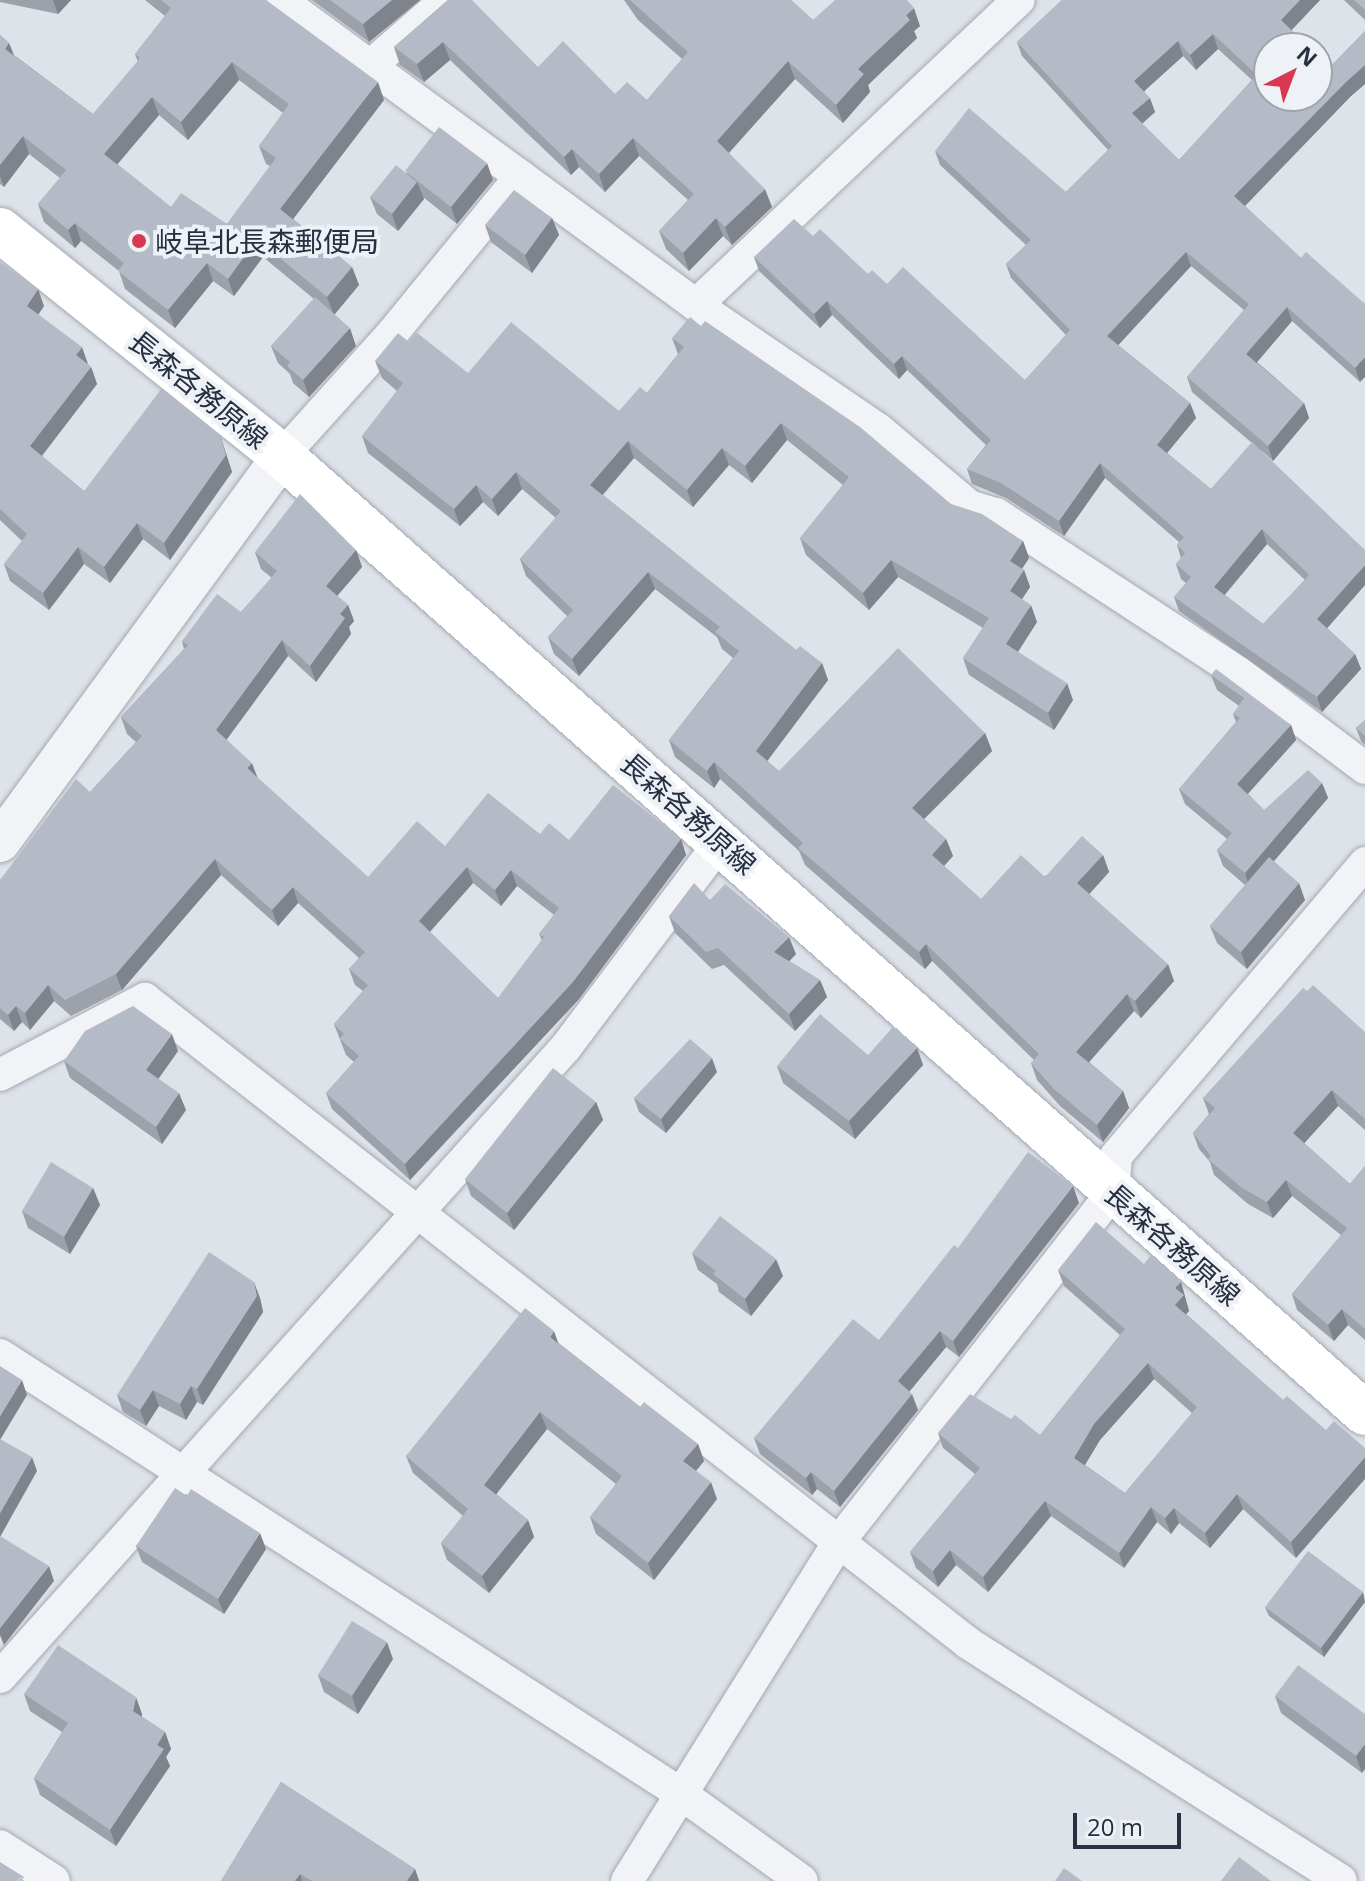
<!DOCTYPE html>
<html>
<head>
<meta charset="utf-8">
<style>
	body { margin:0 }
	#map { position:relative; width:1365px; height:1881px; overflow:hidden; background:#dee2e9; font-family:"Open Sans","Noto Sans JP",sans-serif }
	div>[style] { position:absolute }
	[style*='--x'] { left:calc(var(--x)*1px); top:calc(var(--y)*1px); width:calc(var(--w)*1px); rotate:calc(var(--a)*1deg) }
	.roads { filter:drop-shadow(0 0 2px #a3a9b3) drop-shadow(0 0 2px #a3a9b3) }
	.minor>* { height:32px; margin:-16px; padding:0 16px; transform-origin:16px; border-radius:16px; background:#f1f3f7 }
	.tertiary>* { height:40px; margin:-20px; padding:0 20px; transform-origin:20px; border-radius:20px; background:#f1f3f7 }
	.secondary>* { height:44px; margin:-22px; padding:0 22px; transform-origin:22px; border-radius:22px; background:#fff }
	.wall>* { inset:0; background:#9ca1aa }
	.shaded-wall>* { inset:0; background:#7f838b }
	.building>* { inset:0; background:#b5bbc6 }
	.dots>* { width:22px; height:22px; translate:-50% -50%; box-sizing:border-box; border:4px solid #eef1f6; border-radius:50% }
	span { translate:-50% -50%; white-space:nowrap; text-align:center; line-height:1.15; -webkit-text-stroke:8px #eef1f6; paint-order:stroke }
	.poi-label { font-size:28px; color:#263041 }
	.left { translate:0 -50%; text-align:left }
	.street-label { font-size:28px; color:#263041 }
	.north { position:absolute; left:1253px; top:32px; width:80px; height:80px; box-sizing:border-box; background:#eef1f6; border:2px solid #9ea4ae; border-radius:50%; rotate:42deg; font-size:22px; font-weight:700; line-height:32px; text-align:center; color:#263041 }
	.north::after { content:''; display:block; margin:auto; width:28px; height:36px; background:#d83952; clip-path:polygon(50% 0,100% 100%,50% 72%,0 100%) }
	.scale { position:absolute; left:1073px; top:1813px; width:108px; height:36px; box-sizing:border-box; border:4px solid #263041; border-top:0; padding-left:10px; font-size:24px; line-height:28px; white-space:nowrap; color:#263041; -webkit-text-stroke:6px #eef1f6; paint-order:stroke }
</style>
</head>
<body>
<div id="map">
	<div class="roads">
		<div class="minor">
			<i style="--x:280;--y:0;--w:516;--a:36.25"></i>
			<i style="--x:696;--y:305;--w:220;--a:34.3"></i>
			<i style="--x:878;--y:429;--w:119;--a:40.2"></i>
			<i style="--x:969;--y:506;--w:28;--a:17"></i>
			<i style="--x:996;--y:514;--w:290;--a:33.2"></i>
			<i style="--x:1239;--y:673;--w:158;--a:37"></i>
			<i style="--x:369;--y:67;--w:102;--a:-41"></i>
			<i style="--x:696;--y:305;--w:444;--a:-43.4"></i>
			<i style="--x:282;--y:456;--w:163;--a:-48"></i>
			<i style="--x:391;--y:335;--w:205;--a:-50.7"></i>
			<i style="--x:0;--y:1075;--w:164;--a:-27.7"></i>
			<i style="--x:145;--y:999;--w:1045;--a:38.04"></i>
			<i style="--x:968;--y:1643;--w:442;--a:32.5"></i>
			<i style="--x:0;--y:1355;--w:809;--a:32.79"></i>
			<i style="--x:680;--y:1793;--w:150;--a:35.8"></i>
			<i style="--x:0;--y:1677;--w:847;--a:-48.06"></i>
			<i style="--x:566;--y:1047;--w:258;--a:-53"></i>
			<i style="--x:0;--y:1846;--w:64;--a:32.9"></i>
			<i style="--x:627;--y:1881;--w:403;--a:-58"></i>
			<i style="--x:841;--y:1539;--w:441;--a:-51.9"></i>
			<i style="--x:1113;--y:1192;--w:36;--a:-85"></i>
			<i style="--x:1116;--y:1156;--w:385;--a:-49.6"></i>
		</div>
		<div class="tertiary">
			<i style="--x:0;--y:842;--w:478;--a:-53.8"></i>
		</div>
		<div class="secondary">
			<i style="--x:0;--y:230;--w:361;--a:38.7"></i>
			<i style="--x:282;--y:456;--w:1445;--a:41.47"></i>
		</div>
	</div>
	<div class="wall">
		<i style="clip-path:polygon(0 0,71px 0,58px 14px,0 2px)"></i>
		<i style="clip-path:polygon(evenodd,145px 0,266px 0,384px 100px,293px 219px,352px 267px,359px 285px,334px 315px,356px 346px,309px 397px,293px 383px,290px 374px,278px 363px,271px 346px,314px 299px,263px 257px,234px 296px,213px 281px,175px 328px,125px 289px,119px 271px,81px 241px,75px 248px,44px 222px,38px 204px,60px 178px,29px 154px,4px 187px,0 184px,0 35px,9px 43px,14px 55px,93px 114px,138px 62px,135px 54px,165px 16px,145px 0,239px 80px,283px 113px,259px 146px,266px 164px,270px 166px,227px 224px,171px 207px,117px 164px,159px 115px,188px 140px,239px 80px)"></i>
		<i style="clip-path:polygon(312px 0,420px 0,369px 42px)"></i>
		<i style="clip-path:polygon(448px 0,538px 67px,615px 94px,647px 100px,682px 59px,638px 20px,624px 0,791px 0,813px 20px,920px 26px,914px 31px,917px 38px,868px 85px,870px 92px,843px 123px,795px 79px,729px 153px,772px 207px,732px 245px,723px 236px,689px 271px,666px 249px,659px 231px,688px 200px,639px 156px,605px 192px,579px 167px,571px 175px,450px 60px,424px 82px,400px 65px,394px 47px)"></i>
		<i style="clip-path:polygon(evenodd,1062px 0,1320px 0,1291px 30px,1330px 67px,1365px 31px,1365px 84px,1351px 96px,1245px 206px,1301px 258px,1365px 304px,1360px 382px,1292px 321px,1257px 362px,1304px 403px,1309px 418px,1273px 461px,1261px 450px,1365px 585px,1327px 628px,1355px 654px,1361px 669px,1322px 712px,1179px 611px,1174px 597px,1186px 583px,1181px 579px,1176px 564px,1181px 558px,1177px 545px,1179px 542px,1105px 478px,1064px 536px,1006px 498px,972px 484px,967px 469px,986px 445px,907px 370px,899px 379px,832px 315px,820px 328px,759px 271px,754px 257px,813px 236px,868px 274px,887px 284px,1025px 380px,1066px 335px,1011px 278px,1006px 264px,1026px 245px,940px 165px,935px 151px,1066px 192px,1108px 150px,1022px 56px,1017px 42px,1062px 0,1218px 49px,1252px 80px,1179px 160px,1142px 124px,1155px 112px,1144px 91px,1183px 56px,1196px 70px,1218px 49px,1062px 0,1191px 266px,1244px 310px,1187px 377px,1192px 392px,1252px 443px,1211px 489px,1167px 453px,1196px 418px,1190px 403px,1118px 345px,1191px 266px,1062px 0,1267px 544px,1305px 580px,1263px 624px,1225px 595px,1267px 544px)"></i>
		<i style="clip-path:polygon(1344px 0,1365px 0,1365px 20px)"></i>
		<i style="clip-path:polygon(406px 173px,493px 180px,457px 224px,423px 197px,424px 199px,398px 231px,377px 214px,370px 197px)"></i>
		<i style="clip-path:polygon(552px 218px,559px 235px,532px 273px,491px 242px,485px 225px)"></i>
		<i style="clip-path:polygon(0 262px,44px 306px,38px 315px,91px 367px,97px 384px,42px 456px,84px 491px,220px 435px,232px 472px,170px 560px,143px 539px,110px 583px,84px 564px,49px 610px,10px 581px,4px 564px,22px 541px,0 520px)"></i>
		<i style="clip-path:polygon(672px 338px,951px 504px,1023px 541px,1029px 558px,1022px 569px,1024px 570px,1030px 587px,1022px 599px,1037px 622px,1018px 652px,1073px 700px,1054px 730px,969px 675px,963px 658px,983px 628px,898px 577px,869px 610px,806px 555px,800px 538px,843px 485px,787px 440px,752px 483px,729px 465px,693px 507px,634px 458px,603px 495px,796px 650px,822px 663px,828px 680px,767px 761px,779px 771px,985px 733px,992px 751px,924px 819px,946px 839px,953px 856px,944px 866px,981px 899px,1103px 855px,1109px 872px,1089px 894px,1174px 981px,1141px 1018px,1134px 1011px,1089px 1062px,1123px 1091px,1129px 1108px,1103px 1142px,1060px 1106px,1037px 1080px,1031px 1063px,1034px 1060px,932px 961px,925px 969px,805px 865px,799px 851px,720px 779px,714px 788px,675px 757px,669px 740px,733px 658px,722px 649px,717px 637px,655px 589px,579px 676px,554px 654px,548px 637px,567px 616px,526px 576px,520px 559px,556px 518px,522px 489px,498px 516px,483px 502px,460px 526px,368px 453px,362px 436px,397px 391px,382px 378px,375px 361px,409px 342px,468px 373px,619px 411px,647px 393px,678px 354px)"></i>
		<i style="clip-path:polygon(evenodd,356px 550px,362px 567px,337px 596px,348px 605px,354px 621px,349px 627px,351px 634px,316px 682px,288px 656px,226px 739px,257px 778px,368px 877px,445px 846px,540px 834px,569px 840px,681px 839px,686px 855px,579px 999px,410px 1180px,332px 1109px,326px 1093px,354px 1062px,346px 1055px,334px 1024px,363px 991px,355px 985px,349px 969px,359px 958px,298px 903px,278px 926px,221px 875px,122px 990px,71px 1016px,54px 1001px,30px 1030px,22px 1022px,14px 1031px,0 1019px,0 880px,90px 792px,136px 742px,127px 734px,121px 717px,184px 649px,182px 641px,241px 612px,272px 578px,261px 569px,255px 552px,356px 550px,473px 883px,501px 906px,517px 886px,554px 915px,539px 934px,542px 940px,498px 998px,430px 932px,473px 883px)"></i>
		<i style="clip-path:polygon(1211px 675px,1291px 725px,1296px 740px,1248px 794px,1264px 810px,1322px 783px,1328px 798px,1274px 861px,1305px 900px,1247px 969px,1217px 943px,1210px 926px,1245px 885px,1223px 866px,1217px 850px,1227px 839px,1185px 804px,1179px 789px,1236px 722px,1233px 714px,1239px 706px,1217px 690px)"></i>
		<i style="clip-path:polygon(1365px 720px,1365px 745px,1361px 741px,1356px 728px)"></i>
		<i style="clip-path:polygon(710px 900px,796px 954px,789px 961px,820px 980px,827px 997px,795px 1031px,724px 965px,712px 969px,675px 933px,669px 916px)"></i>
		<i style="clip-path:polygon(1365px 1032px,1365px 1130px,1338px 1106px,1304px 1143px,1350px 1184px,1365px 1166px,1365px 1340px,1348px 1325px,1334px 1341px,1297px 1310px,1292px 1294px,1341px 1235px,1292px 1196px,1273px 1218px,1248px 1204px,1214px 1175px,1210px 1162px,1199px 1149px,1193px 1133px,1209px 1114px,1203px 1098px)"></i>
		<i style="clip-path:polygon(917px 1048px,923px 1065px,855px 1139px,783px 1083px,777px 1066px,868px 1055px)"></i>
		<i style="clip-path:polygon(178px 1051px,158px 1079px,186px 1110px,162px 1144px,70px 1078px,64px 1061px)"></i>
		<i style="clip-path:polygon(717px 1072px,666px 1133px,639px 1112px,634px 1098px)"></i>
		<i style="clip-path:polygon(596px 1102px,603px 1120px,514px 1230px,471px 1196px,465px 1179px)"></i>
		<i style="clip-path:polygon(93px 1188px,100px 1205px,70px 1254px,28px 1228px,22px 1211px)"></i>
		<i style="clip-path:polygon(1079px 1203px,959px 1357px,946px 1347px,909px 1392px,918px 1410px,840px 1507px,817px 1489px,812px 1495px,760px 1454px,754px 1438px,879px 1340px,958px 1248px)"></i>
		<i style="clip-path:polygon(692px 1253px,783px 1276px,751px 1316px,719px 1292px,717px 1284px,698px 1270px)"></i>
		<i style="clip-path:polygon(evenodd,1144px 1264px,1181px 1282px,1189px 1311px,1186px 1314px,1283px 1400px,1296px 1558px,1243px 1509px,1210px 1548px,1179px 1523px,1171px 1534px,1157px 1522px,1124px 1568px,1051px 1516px,988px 1592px,956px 1565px,938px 1587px,916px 1568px,910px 1552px,975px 1474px,943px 1448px,938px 1433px,1011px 1419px,1040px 1435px,1120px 1335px,1064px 1286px,1058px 1270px,1144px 1264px,1154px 1379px,1192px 1413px,1125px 1493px,1085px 1465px,1100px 1440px,1154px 1379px)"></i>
		<i style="clip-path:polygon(260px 1298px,263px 1312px,203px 1405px,197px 1402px,186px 1420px,159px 1406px,146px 1426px,123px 1412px,117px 1395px)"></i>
		<i style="clip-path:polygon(559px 1344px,640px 1407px,698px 1444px,704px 1461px,696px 1471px,717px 1499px,654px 1580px,596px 1534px,590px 1517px,616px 1484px,547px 1429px,496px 1494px,528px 1520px,534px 1537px,489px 1593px,447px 1560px,441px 1543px,463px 1516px,413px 1473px,406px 1456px)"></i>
		<i style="clip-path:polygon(187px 1496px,266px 1549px,224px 1614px,142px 1562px,136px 1546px)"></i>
		<i style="clip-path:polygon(1363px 1592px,1324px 1657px,1269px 1616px,1265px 1607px)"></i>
		<i style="clip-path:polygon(393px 1659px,358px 1714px,324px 1692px,318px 1675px)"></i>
		<i style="clip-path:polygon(24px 1694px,142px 1714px,141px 1716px,165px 1732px,171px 1749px,166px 1757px,170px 1766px,116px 1846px,40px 1795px,34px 1778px,62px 1732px,30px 1711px)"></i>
		<i style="clip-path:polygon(1275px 1696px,1365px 1714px,1362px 1773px,1281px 1713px)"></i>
		<i style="clip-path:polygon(281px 1782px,415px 1869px,419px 1881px,221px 1881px)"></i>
	</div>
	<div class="shaded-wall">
		<i style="clip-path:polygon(53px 0,71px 0,58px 14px)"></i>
		<i style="clip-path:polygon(392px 0,420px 0,369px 42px,363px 24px)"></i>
		<i style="clip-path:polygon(1300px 0,1320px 0,1287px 35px,1281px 20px)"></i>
		<i style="clip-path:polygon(914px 8px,920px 26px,914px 31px,917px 38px,868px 85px,870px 92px,843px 123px,836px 105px,858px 69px,906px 15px)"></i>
		<i style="clip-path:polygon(1213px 34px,1218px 49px,1196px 70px,1190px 55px)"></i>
		<i style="clip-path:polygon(1178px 41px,1183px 56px,1140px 95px,1134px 81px)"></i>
		<i style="clip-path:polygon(443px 42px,450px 60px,424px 82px,417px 64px)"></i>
		<i style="clip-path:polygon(9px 43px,16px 61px,5px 49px)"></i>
		<i style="clip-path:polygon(788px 61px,795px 79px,724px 158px,717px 141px)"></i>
		<i style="clip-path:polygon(232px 62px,239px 80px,188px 140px,181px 122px)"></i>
		<i style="clip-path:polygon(1365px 65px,1365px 84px,1351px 96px,1240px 211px,1234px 196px,1346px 82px)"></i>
		<i style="clip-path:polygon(378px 82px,384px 100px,287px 227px,280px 209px)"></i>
		<i style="clip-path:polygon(152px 97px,159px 115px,111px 172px,104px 154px)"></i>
		<i style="clip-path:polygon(1150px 98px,1155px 112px,1137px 128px,1132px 113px)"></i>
		<i style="clip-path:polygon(23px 136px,29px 154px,4px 187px,0 176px,0 165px)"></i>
		<i style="clip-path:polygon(633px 138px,639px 156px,605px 192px,599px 174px)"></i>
		<i style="clip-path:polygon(572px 149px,579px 167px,571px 175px,564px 157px)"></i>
		<i style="clip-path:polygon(487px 163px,493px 180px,457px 224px,451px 207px)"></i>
		<i style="clip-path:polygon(417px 182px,424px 199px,398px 231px,392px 214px)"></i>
		<i style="clip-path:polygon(765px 189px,772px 207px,732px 245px,725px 227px)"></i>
		<i style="clip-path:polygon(552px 218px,559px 235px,532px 273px,525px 255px)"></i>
		<i style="clip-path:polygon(716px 218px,723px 236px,689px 271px,683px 253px)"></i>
		<i style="clip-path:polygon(75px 223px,81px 241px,75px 248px,68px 230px)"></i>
		<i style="clip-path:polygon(257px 239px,263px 257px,234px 296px,228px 279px)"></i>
		<i style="clip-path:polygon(1186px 252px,1191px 266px,1113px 351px,1107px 336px)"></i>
		<i style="clip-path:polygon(207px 263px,213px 281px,175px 328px,168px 310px)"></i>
		<i style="clip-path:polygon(352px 267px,359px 285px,334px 315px,327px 297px)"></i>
		<i style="clip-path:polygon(38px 289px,44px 306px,33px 322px,27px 306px)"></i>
		<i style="clip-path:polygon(827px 301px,832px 315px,820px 328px,814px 314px)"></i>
		<i style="clip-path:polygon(1287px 307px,1292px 321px,1252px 368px,1246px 354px)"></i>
		<i style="clip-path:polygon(350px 328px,356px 346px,309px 397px,303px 380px)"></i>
		<i style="clip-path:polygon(82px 347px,88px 364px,76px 355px)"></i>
		<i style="clip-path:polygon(902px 356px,907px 370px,899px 379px,894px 364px)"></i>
		<i style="clip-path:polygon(1365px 357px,1365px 377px,1360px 382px,1355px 368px)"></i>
		<i style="clip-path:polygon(91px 367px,97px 384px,36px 463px,30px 446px)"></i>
		<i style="clip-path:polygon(1190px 403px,1196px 418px,1162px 459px,1157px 445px)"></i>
		<i style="clip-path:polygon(1304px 403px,1309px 418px,1273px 461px,1268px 446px)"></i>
		<i style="clip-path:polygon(781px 423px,787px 440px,752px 483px,745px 466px)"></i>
		<i style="clip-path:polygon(220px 435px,232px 472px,170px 560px,164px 543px)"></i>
		<i style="clip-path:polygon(628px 441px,634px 458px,596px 502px,590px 485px)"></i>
		<i style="clip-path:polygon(722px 448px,729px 465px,693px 507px,687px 490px)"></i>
		<i style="clip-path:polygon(1100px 463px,1105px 478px,1064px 536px,1059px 521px)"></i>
		<i style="clip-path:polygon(516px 472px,522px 489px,498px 516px,492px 499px)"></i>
		<i style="clip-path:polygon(476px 485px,483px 502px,460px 526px,454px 509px)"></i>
		<i style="clip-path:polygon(137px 523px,143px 539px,110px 583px,104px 567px)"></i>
		<i style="clip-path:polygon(1262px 529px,1267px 544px,1219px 601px,1214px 587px)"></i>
		<i style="clip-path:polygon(1023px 541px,1029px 558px,1016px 578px,1010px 561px)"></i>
		<i style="clip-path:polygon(78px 547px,84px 564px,49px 610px,43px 593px)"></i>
		<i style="clip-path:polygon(356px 550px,362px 567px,332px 602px,326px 586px)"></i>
		<i style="clip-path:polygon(891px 560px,898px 577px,869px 610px,863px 593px)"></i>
		<i style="clip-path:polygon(1365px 565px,1365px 585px,1322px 634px,1317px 619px)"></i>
		<i style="clip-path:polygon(1024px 570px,1030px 587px,1016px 608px,1010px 591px)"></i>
		<i style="clip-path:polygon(648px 572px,655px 589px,579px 676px,572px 659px)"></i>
		<i style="clip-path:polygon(348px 605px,354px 621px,349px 627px,351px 634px,316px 682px,310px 666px,340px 614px)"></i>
		<i style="clip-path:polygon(1031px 605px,1037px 622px,1012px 661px,1006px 644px)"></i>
		<i style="clip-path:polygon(282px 640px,288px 656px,222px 746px,216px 730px)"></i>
		<i style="clip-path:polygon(1355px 654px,1361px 669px,1322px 712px,1317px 697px)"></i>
		<i style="clip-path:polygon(822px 663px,828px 680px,762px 768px,756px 751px)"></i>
		<i style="clip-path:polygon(1067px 683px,1073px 700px,1054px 730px,1048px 713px)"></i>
		<i style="clip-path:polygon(1291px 725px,1296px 740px,1243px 799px,1237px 784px)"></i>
		<i style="clip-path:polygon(985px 733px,992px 751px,918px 825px,912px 808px)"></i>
		<i style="clip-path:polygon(714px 762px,720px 779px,714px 788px,707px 771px)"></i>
		<i style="clip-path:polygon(252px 763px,258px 779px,247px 768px)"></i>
		<i style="clip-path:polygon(1322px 783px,1328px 798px,1250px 889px,1245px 873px)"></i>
		<i style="clip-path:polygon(681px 839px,686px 855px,579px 999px,410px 1180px,405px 1164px)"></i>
		<i style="clip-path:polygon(946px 839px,953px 856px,938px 872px,932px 855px)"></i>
		<i style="clip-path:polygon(1103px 855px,1109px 872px,1084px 900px,1077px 883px)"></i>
		<i style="clip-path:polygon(215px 859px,221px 875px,122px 990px,116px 974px)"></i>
		<i style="clip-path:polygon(467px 867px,473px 883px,425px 937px,419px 921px)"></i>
		<i style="clip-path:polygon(511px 870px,517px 886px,501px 906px,495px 890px)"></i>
		<i style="clip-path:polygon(1299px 883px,1305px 900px,1247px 969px,1241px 952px)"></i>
		<i style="clip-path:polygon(293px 887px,298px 903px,278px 926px,272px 910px)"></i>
		<i style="clip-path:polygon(789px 937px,796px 954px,781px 970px,774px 952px)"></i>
		<i style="clip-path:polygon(926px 944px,932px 961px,925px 969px,919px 952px)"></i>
		<i style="clip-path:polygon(1168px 964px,1174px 981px,1141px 1018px,1135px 1001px)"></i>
		<i style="clip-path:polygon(820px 980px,827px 997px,795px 1031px,789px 1014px)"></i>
		<i style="clip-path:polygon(48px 985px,54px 1001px,30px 1030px,25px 1013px)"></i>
		<i style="clip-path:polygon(1127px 994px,1134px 1011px,1083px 1069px,1076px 1052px)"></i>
		<i style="clip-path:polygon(16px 1006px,22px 1022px,14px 1031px,8px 1015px)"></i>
		<i style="clip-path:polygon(172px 1034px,178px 1051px,152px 1088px,146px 1070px)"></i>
		<i style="clip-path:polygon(917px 1048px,923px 1065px,855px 1139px,849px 1121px)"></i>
		<i style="clip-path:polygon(712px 1058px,717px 1072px,666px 1133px,661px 1119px)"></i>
		<i style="clip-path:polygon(1332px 1090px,1338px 1106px,1299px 1149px,1293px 1133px)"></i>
		<i style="clip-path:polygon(1123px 1091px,1129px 1108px,1103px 1142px,1097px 1125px)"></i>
		<i style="clip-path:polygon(179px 1093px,186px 1110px,162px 1144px,156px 1127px)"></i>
		<i style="clip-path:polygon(596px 1102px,603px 1120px,514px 1230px,507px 1213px)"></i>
		<i style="clip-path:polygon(1286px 1180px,1292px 1196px,1273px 1218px,1267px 1202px)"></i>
		<i style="clip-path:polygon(1073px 1186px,1079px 1203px,959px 1357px,953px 1341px)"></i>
		<i style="clip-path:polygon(93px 1188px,100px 1205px,70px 1254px,64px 1237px)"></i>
		<i style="clip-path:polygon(776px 1259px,783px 1276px,751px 1316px,745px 1299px)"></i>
		<i style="clip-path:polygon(254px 1282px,260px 1298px,263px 1312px,203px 1405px,197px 1389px)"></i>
		<i style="clip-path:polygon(1181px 1282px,1189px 1311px,1181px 1320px,1175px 1305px,1175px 1288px)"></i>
		<i style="clip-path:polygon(1342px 1309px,1348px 1325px,1334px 1341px,1328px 1325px)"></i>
		<i style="clip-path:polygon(554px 1331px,560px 1348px,550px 1337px)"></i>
		<i style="clip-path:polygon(940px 1331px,946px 1347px,904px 1398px,898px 1381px)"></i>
		<i style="clip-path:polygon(1148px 1363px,1154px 1379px,1100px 1440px,1080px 1473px,1074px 1458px,1094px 1424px)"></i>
		<i style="clip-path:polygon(22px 1380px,27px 1395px,0 1440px,0 1416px)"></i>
		<i style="clip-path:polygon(191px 1386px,197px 1402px,186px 1420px,180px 1404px)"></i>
		<i style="clip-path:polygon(153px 1390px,159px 1406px,146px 1426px,140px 1410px)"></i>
		<i style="clip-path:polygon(912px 1394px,918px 1410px,840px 1507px,834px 1491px)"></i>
		<i style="clip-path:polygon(540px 1412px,547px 1429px,491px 1501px,484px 1485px)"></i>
		<i style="clip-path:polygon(698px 1444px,704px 1461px,690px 1478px,683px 1461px)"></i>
		<i style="clip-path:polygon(32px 1457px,37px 1471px,0 1537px,0 1513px)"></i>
		<i style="clip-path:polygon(1365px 1457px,1365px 1479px,1296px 1558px,1291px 1542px)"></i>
		<i style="clip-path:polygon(811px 1472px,817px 1489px,812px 1495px,806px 1478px)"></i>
		<i style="clip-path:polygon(711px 1482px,717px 1499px,654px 1580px,648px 1563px)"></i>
		<i style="clip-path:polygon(1237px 1494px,1243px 1509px,1210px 1548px,1205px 1533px)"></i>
		<i style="clip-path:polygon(1045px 1501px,1051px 1516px,988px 1592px,983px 1577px)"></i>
		<i style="clip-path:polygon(1151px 1507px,1157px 1522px,1124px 1568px,1119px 1553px)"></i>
		<i style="clip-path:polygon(1174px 1508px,1179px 1523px,1171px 1534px,1165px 1518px)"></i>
		<i style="clip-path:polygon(528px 1520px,534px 1537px,489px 1593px,482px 1576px)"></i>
		<i style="clip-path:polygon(260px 1533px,266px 1549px,224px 1614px,218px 1599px)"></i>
		<i style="clip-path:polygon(950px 1550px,956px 1565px,938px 1587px,933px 1571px)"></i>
		<i style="clip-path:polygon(49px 1566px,54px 1581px,4px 1645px,0 1635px,0 1628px)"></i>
		<i style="clip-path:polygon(1363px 1592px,1365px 1602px,1324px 1657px,1321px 1648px)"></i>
		<i style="clip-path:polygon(387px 1642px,393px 1659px,358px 1714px,352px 1696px)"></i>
		<i style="clip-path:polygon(136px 1697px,142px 1714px,140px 1728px,133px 1711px)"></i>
		<i style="clip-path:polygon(165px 1732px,171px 1749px,166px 1757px,170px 1766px,116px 1846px,110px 1830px)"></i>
		<i style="clip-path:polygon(1365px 1744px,1365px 1769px,1362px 1773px,1356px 1756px)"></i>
		<i style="clip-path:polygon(415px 1869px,419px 1881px,407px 1881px)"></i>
		<i style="clip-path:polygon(300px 1874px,302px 1881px,295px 1881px)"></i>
	</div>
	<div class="building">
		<i style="clip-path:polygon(evenodd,161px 0,266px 0,378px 82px,280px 209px,352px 267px,327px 297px,257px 239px,228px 279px,207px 263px,168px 310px,118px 271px,124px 263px,75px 223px,68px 230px,38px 204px,66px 170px,23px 136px,0 165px,0 35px,9px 43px,5px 49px,93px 114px,140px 58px,135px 54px,171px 8px,161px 0,232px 62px,289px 104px,259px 146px,276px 158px,227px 224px,181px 193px,171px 207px,104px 154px,152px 97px,181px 122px,232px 62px)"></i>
		<i style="clip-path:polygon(330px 0,392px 0,363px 24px)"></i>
		<i style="clip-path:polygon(448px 0,472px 0,538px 67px,563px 41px,615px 94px,627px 82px,647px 100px,688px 52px,630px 0,791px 0,813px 20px,835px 0,907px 0,914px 8px,906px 15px,910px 20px,858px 69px,864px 74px,836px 105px,788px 61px,717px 141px,765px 189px,725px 227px,716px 218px,683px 253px,659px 231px,694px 194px,633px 138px,599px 174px,572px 149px,564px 157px,443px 42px,417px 64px,394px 47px)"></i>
		<i style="clip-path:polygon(evenodd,1062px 0,1300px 0,1281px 20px,1310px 48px,1269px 48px,1269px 96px,1317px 96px,1317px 54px,1330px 67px,1365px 31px,1365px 65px,1346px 82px,1234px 196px,1301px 258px,1306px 252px,1365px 304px,1365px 357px,1355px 368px,1287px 307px,1246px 354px,1304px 403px,1268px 446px,1187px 377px,1249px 304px,1186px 252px,1107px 336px,1190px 403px,1157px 445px,1211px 489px,1252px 442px,1365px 550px,1365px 565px,1317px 619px,1355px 654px,1317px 697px,1174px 597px,1191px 577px,1176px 564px,1185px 553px,1177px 545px,1184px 537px,1100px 463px,1059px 521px,1001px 483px,967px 469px,991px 440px,902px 356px,894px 364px,827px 301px,814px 314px,754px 257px,794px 219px,813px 236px,820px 229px,868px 274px,872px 270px,887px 284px,903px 267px,1025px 380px,1070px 330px,1006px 264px,1031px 240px,935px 151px,969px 108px,1066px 192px,1112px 146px,1017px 42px,1062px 0,1213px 34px,1257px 75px,1179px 160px,1132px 113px,1150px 98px,1134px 81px,1178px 41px,1190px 55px,1213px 34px,1062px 0,1262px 529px,1309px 575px,1263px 624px,1214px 587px,1262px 529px)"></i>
		<i style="clip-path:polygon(1354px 0,1365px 0,1365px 10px)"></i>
		<i style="clip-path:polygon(439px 127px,487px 163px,451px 207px,405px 171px)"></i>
		<i style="clip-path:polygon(396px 165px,417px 182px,392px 214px,370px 197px)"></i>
		<i style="clip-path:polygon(514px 190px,552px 218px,525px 255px,485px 225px)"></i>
		<i style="clip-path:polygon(0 262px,38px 289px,27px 306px,82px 347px,76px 355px,91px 367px,30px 446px,84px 491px,162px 388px,220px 435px,226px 455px,164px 543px,137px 523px,104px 567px,78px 547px,43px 593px,4px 564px,27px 534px,0 509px)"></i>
		<i style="clip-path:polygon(315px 297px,350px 328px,303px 380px,287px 366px,290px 362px,271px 346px)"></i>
		<i style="clip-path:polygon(690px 317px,701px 326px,705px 321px,860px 427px,951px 504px,982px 514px,1023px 541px,1010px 561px,1024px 570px,1010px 591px,1031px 605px,1006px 644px,1067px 683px,1048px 713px,963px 658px,989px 618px,891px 560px,863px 593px,800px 538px,849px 477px,781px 423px,745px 466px,722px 448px,687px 490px,628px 441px,590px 485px,796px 650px,800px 646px,822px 663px,756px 751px,779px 771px,898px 648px,985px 733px,912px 808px,946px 839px,932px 855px,981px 899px,1021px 855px,1045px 877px,1082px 836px,1103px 855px,1077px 883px,1168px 964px,1135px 1001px,1127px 994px,1076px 1052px,1123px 1091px,1097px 1125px,1054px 1089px,1031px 1063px,1039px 1054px,926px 944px,919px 952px,798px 848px,803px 843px,714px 762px,707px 771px,669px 740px,739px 651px,715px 632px,720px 627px,648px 572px,572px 659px,548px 637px,573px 610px,520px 559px,561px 511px,516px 472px,492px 499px,476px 485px,454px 509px,362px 436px,403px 383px,375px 361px,398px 333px,409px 342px,416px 332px,468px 373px,511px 322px,619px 411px,640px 387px,647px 393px,684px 347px,672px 338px)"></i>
		<i style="clip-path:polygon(evenodd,300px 494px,356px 550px,326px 586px,348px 605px,340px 614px,345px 618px,310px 666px,282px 640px,216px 730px,252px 763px,247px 768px,368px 877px,417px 821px,445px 846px,488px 793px,540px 834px,549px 823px,569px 840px,613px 785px,681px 839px,573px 982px,405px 1164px,326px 1093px,359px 1056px,340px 1039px,344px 1034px,334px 1024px,368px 985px,349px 969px,365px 952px,293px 887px,272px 910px,215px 859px,116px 974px,65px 1000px,48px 985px,25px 1013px,16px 1006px,8px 1015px,0 1008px,0 880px,76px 779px,90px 792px,142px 736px,121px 717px,188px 645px,182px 641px,217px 594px,241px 612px,277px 571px,255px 552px,300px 494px,467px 867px,495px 890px,511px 870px,559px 908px,539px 934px,544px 937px,498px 998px,419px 921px,467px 867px)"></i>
		<i style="clip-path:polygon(1216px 669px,1291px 725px,1237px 784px,1264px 810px,1308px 770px,1322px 783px,1245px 873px,1217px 850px,1232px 833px,1179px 789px,1240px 718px,1233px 714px,1244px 698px,1211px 675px)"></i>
		<i style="clip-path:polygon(1365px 720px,1365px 736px,1356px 728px)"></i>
		<i style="clip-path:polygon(1269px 857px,1299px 883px,1241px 952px,1210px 926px)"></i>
		<i style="clip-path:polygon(694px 883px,710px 900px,725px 884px,789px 937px,774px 952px,820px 980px,789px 1014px,718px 948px,706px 952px,669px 916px)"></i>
		<i style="clip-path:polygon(1313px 985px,1365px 1032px,1365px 1119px,1332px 1090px,1293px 1133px,1350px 1184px,1365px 1166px,1365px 1329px,1342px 1309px,1328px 1325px,1292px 1294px,1347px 1228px,1286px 1180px,1267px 1202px,1242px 1188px,1208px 1159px,1211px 1156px,1193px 1133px,1215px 1108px,1203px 1098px,1303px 988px,1307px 991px)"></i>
		<i style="clip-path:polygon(133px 1006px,172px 1034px,146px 1070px,179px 1093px,156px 1127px,64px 1061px,85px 1031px)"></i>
		<i style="clip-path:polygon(820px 1014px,868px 1055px,893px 1027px,917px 1048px,849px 1121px,777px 1066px)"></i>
		<i style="clip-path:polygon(690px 1039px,712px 1058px,661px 1119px,634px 1098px)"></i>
		<i style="clip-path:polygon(553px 1068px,596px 1102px,507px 1213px,465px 1179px)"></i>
		<i style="clip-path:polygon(1028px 1152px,1073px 1186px,953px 1341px,940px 1331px,898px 1381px,912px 1394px,834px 1491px,811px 1472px,806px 1478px,754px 1438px,853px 1319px,879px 1340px,954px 1245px,958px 1248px)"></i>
		<i style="clip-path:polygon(51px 1162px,93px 1188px,64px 1237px,22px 1211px)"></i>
		<i style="clip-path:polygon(720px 1216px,776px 1259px,745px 1299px,713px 1274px,716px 1271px,692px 1253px)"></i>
		<i style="clip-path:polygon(evenodd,1096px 1222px,1144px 1264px,1151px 1255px,1181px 1282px,1175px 1288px,1184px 1295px,1175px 1305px,1283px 1400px,1287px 1396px,1326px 1430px,1334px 1421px,1365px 1448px,1365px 1457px,1291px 1542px,1237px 1494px,1205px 1533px,1174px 1508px,1165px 1518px,1151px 1507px,1119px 1553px,1045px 1501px,983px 1577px,950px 1550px,933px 1571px,910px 1552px,980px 1468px,938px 1433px,970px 1394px,1011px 1419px,1015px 1415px,1040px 1435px,1125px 1329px,1058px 1270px,1096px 1222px,1148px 1363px,1197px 1407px,1125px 1493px,1074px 1458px,1094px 1424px,1148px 1363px)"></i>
		<i style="clip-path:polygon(209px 1252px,254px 1282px,257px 1296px,197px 1389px,191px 1386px,180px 1404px,153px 1390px,140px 1410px,117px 1395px)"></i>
		<i style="clip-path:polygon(525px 1308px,554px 1331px,550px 1337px,640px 1407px,644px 1402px,698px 1444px,683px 1461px,711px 1482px,648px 1563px,590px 1517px,622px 1476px,540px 1412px,484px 1485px,528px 1520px,482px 1576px,441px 1543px,468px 1509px,406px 1456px)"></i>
		<i style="clip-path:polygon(0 1366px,22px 1380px,0 1416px)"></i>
		<i style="clip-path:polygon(0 1439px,32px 1457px,0 1513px)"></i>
		<i style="clip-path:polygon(175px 1488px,187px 1496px,191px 1489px,260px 1533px,218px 1599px,136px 1546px)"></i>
		<i style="clip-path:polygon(0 1536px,49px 1566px,0 1628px)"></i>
		<i style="clip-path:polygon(1308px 1551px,1363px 1592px,1321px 1648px,1265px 1607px)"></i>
		<i style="clip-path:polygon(352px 1621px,387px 1642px,352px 1696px,318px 1675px)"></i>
		<i style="clip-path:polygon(58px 1645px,136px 1697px,133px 1711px,165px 1732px,157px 1745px,164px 1749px,110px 1830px,34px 1778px,68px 1723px,24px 1694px)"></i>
		<i style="clip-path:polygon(1298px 1665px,1365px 1714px,1365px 1744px,1356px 1756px,1275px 1696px)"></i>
		<i style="clip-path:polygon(281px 1782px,415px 1869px,407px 1881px,312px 1881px,300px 1874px,295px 1881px,221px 1881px)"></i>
		<i style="clip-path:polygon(1239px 1857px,1271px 1881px,1221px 1881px)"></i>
		<i style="clip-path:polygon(0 1862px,24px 1877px,23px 1879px,19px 1877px,17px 1881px,0 1881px)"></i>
		<i style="clip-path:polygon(1064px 1868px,1082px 1881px,1055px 1881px)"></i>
	</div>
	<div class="dots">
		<i style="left:139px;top:241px;background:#d83952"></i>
	</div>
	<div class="poi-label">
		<span class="left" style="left:155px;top:241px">岐阜北長森郵便局</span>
	</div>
	<div class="street-label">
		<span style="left:199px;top:389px;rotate:39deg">長森各務原線</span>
		<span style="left:689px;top:813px;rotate:41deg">長森各務原線</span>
		<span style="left:1173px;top:1244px;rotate:41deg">長森各務原線</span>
	</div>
	<div class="north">N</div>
	<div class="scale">20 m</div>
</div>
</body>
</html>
